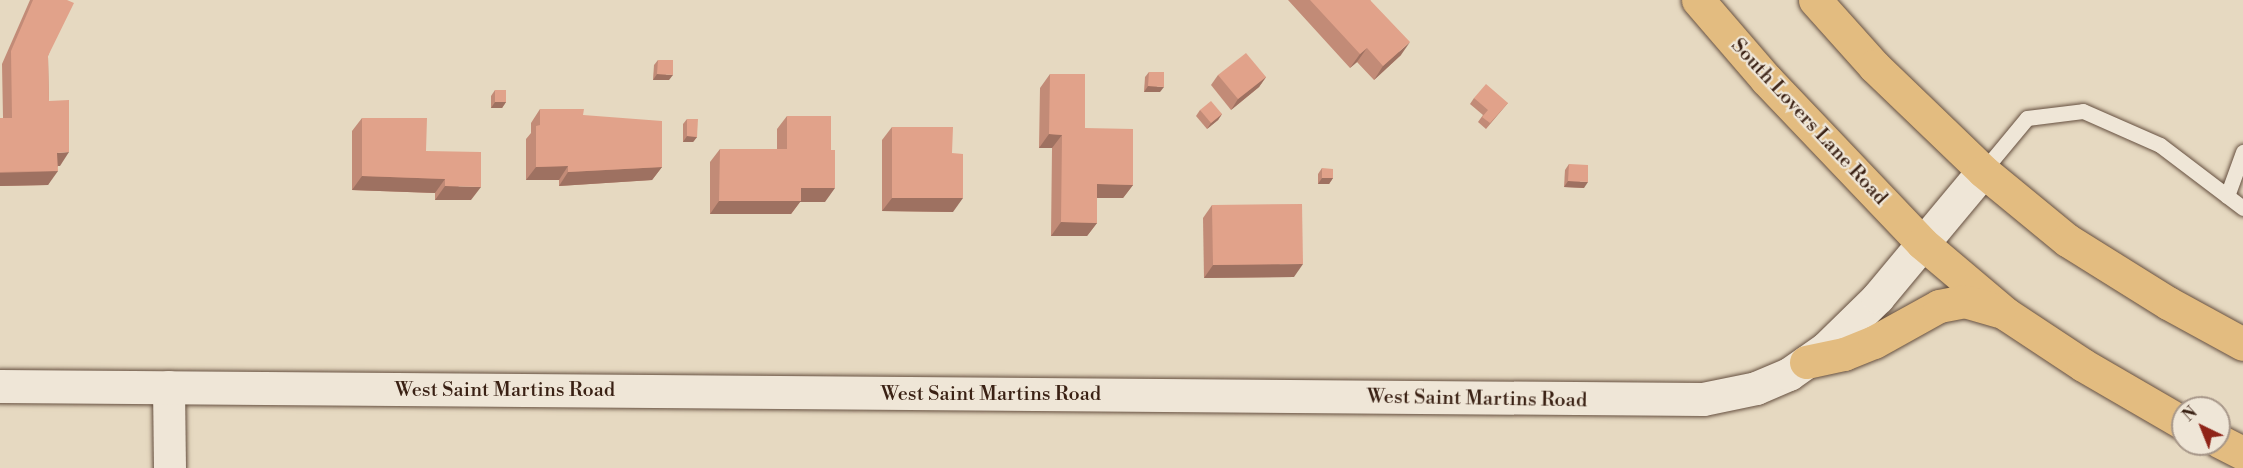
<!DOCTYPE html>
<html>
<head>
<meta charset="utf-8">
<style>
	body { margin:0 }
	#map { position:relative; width:2243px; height:468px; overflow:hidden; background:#e6d9c1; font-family:"Libre Bodoni",serif }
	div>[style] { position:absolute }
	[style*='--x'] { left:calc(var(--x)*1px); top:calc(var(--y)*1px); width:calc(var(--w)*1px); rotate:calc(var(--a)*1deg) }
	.roads { filter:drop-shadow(0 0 2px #654f3f) drop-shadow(0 0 2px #654f3f) }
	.lane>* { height:15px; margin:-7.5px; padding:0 7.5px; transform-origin:7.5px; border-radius:7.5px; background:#efe6d7 }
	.street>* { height:32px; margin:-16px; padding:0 16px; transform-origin:16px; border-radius:16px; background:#efe6d7 }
	.secondary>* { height:33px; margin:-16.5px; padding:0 16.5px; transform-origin:16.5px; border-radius:16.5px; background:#efe6d7 }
	.primary>* { height:33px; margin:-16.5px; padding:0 16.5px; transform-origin:16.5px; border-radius:16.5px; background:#e3bc80 }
	.wall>* { inset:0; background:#c28b77 }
	.shaded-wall>* { inset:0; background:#9e7161 }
	.building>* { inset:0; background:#e1a28a }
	span { translate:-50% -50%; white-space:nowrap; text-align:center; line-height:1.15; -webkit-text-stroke:4.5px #efe6d7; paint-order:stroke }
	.street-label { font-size:20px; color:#3a2114 }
	.north { position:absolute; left:2171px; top:396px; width:60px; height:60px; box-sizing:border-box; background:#efe6d7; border:2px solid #a79789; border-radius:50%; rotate:317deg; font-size:16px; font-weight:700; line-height:24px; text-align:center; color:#3a2114 }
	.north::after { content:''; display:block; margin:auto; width:21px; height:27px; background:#8f2418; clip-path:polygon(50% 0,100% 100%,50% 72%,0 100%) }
</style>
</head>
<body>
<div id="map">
	<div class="roads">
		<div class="lane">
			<i style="--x:1983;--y:171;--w:69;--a:-50.3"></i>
			<i style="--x:2027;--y:118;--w:56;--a:-7.1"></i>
			<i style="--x:2083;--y:111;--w:84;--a:23.8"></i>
			<i style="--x:2160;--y:145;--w:104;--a:37.2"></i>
			<i style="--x:2227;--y:196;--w:47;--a:-70"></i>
		</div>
		<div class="street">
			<i style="--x:169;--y:387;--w:81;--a:89.3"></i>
		</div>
		<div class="secondary">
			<i style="--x:0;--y:386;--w:1703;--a:0.44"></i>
			<i style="--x:1703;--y:399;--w:54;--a:-11.7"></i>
			<i style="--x:1756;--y:388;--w:36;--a:-23"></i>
			<i style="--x:1789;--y:374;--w:45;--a:-35.1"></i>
			<i style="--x:1826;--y:348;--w:73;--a:-44.4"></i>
			<i style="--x:1878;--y:297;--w:164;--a:-50.2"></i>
		</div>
		<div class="primary">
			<i style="--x:1698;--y:0;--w:104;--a:49.3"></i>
			<i style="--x:1766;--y:79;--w:226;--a:46.4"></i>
			<i style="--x:1922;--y:243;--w:110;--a:40.2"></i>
			<i style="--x:2006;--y:314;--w:92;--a:33.5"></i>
			<i style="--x:2083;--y:365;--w:116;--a:30.1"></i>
			<i style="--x:1815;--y:0;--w:89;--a:48.2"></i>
			<i style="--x:1874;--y:66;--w:151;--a:43.9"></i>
			<i style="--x:1983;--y:171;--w:109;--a:39.4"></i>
			<i style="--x:2067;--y:240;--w:119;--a:32"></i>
			<i style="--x:2168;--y:303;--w:85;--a:28.7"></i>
			<i style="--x:1806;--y:362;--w:39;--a:-12"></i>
			<i style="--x:1844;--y:354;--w:32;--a:-22"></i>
			<i style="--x:1874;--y:342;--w:74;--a:-29"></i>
			<i style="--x:1939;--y:306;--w:25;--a:-11"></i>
			<i style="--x:1964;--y:301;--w:36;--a:16"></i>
			<i style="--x:2219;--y:441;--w:27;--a:27"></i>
		</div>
	</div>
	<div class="wall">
		<i style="clip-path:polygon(30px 0,67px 0,48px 56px,49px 101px,60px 166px,58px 166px,48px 185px,0 186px,0 118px,3px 118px,2px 64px)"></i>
		<i style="clip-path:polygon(1288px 0,1370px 0,1401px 55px,1374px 80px,1357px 62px,1350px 68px)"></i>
		<i style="clip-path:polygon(658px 60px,669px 80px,653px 80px,654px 65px)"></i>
		<i style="clip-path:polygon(1149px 72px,1160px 92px,1144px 92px,1145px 77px)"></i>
		<i style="clip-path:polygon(1050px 74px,1085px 128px,1133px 185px,1123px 198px,1097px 198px,1097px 223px,1087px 236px,1051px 236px,1052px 148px,1039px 148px,1040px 88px)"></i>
		<i style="clip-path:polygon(1218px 75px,1266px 77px,1259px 87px,1231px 110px,1211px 85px)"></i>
		<i style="clip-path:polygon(495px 90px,506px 102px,502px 108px,491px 108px,491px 96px)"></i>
		<i style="clip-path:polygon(1474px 98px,1508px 103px,1486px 129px,1478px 122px,1483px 115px,1470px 104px)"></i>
		<i style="clip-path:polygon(540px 109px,583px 115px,662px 167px,652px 180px,559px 186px,559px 180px,526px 180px,526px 139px,531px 133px,531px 123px)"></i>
		<i style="clip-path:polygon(1200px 110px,1222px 114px,1218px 120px,1207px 129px,1196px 116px)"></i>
		<i style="clip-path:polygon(787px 116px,825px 202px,800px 202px,791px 214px,710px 214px,710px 162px,720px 149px,777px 149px,777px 129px)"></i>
		<i style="clip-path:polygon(362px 118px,426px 151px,471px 200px,435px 200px,435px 193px,352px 190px,352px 131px)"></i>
		<i style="clip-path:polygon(687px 119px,697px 137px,693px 142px,683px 142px,683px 124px)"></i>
		<i style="clip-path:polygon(892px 127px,952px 153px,953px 212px,882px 211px,882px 140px)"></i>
		<i style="clip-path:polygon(1569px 164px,1584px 188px,1564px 187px,1565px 170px)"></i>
		<i style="clip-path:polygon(1322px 168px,1333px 178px,1329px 184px,1318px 184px,1318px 174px)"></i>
		<i style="clip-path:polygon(1212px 205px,1294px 277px,1204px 278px,1203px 218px)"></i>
	</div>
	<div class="shaded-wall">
		<i style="clip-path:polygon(1410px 42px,1401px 55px,1374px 80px,1383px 66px)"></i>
		<i style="clip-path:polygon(1367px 48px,1357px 62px,1350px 68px,1360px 54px)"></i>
		<i style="clip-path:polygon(657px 74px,673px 75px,669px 80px,653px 80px)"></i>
		<i style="clip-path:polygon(1266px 77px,1259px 87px,1231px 110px,1238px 99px)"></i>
		<i style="clip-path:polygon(1148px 86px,1164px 87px,1160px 92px,1144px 92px)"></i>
		<i style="clip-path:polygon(495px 102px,506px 102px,502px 108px,491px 108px)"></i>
		<i style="clip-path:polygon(1222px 114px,1218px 120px,1207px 129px,1211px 123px)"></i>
		<i style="clip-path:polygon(1049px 134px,1062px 135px,1052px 148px,1039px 148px)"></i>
		<i style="clip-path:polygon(687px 136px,697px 137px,693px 142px,683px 142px)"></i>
		<i style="clip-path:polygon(69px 152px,60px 166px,48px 166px,57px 153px)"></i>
		<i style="clip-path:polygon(568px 166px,559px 180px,526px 180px,536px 167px)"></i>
		<i style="clip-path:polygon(662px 167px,652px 180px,559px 186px,568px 172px)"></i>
		<i style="clip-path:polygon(58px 171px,48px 185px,0 186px,0 173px)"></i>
		<i style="clip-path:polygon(362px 176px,445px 179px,435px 193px,352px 190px)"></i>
		<i style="clip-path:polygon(1322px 178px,1333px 178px,1329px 184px,1318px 184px)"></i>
		<i style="clip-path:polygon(1568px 181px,1588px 182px,1584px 188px,1564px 187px)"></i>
		<i style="clip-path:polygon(1097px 184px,1133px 185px,1123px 198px,1088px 198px)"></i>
		<i style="clip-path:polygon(445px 186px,481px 187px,471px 200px,435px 200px)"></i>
		<i style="clip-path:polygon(801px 188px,835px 188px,825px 202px,800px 202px,791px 214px,710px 214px,719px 201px)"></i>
		<i style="clip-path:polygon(892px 198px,963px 198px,953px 212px,882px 211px)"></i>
		<i style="clip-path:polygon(1061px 222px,1097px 223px,1087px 236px,1051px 236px)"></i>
		<i style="clip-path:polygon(1303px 264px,1294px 277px,1204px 278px,1213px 265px)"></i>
	</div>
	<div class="building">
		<i style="clip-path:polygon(33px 0,67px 0,74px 3px,48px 56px,49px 101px,69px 100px,69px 152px,57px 153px,58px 171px,0 172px,0 118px,12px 118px,11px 51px)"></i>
		<i style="clip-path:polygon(1310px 0,1370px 0,1410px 42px,1383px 66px,1367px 48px,1360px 54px)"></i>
		<i style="clip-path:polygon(1246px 53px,1266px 77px,1238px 99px,1218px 75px)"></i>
		<i style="clip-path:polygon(658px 60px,673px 60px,673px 75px,657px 74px)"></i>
		<i style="clip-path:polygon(1149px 72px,1164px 72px,1164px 87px,1148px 86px)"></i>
		<i style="clip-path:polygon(1050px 74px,1085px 74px,1085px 128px,1133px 129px,1133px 185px,1097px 184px,1097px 223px,1061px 222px,1062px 135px,1049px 134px)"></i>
		<i style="clip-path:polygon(1486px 84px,1508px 103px,1490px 123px,1482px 117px,1488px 110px,1474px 98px)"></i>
		<i style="clip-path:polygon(495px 90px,506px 90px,506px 102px,495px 102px)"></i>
		<i style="clip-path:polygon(1211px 101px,1222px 114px,1211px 123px,1200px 110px)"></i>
		<i style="clip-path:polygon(540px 109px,584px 109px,583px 115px,662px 121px,662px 167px,568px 172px,568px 166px,536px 167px,536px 126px,540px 125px)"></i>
		<i style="clip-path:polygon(787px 116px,831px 116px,831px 150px,835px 150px,835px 188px,801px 188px,801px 201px,719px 201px,720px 149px,787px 149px)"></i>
		<i style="clip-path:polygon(362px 118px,427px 118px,426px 151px,481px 152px,481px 187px,445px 186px,445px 179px,362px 176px)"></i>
		<i style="clip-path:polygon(687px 119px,698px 119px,697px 137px,687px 136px)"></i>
		<i style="clip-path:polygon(892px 127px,953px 127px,952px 153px,963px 154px,963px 198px,892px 198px)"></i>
		<i style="clip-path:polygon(1569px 164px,1588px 165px,1588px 182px,1568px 181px)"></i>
		<i style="clip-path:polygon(1322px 168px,1333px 169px,1333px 178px,1322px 178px)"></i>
		<i style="clip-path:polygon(1302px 204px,1303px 264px,1213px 265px,1212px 205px)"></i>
	</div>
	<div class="street-label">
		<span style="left:1809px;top:122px;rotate:47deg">South Lovers Lane Road</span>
		<span style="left:505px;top:390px">West Saint Martins Road</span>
		<span style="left:991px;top:394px">West Saint Martins Road</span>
		<span style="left:1477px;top:399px;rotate:1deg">West Saint Martins Road</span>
	</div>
	<div class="north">N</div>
</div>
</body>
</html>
